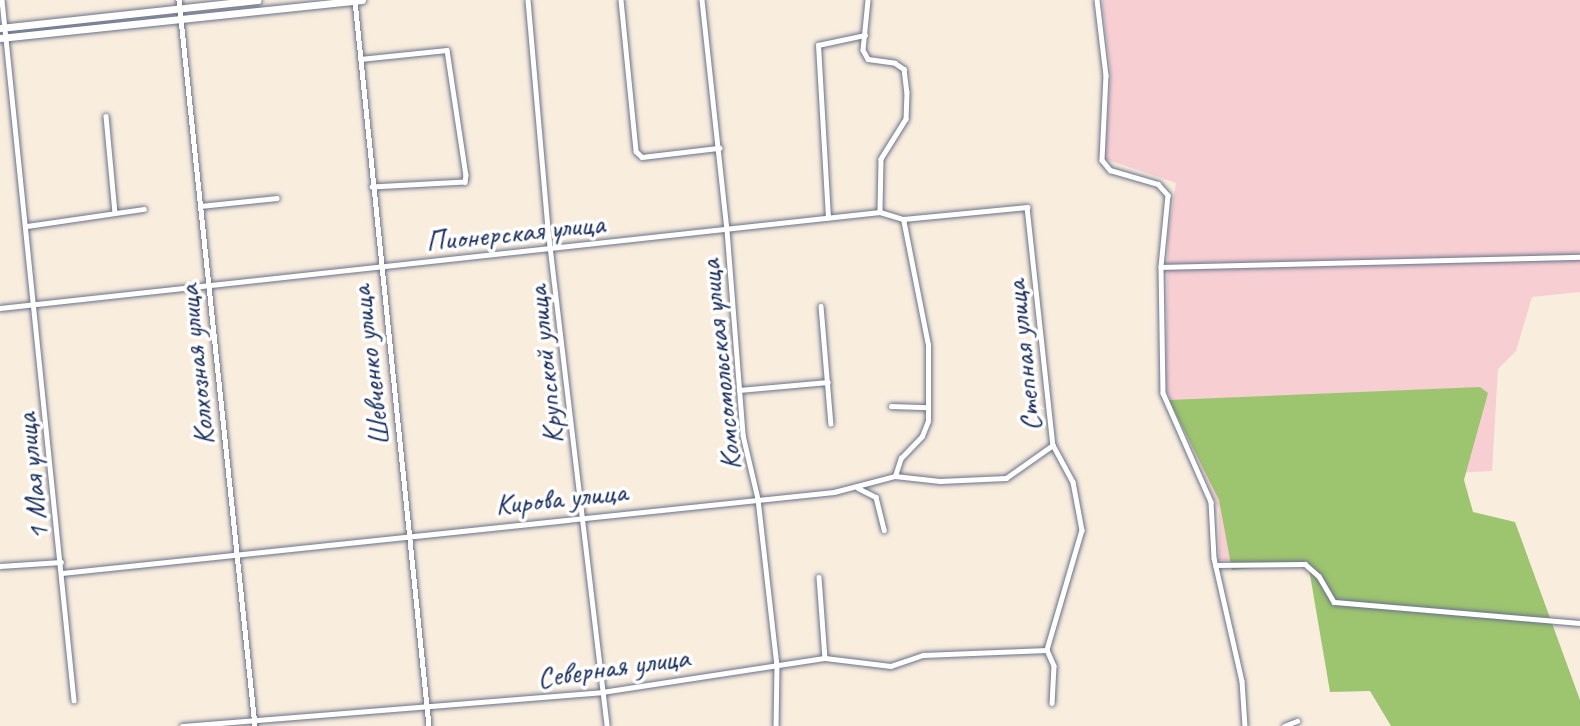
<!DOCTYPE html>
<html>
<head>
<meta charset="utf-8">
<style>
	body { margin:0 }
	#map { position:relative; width:1580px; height:726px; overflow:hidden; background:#f9edde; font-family:Caveat,sans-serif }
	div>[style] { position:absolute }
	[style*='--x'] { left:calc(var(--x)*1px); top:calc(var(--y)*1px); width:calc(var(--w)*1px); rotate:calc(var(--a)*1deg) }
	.built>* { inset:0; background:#f7cfd3 }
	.green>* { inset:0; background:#9dc46f }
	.roads { filter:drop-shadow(0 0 2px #69728b) drop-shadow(0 0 2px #69728b) }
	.minor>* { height:4.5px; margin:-2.25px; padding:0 2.25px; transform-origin:2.25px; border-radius:2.25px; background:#fff }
	.primary>* { height:7px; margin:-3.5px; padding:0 3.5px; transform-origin:3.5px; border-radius:3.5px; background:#fff }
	span { translate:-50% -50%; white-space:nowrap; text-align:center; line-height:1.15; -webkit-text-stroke:7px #fff; paint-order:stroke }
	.street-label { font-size:30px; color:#1b2f5e }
</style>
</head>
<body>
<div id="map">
	<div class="built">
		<i style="clip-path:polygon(1102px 0,1580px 0,1580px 292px,1532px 297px,1516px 351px,1498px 369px,1492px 471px,1377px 477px,1373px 564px,1219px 560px,1219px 509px,1166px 389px,1168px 234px,1176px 183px,1105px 159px,1111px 75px)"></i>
	</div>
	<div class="green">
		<i style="clip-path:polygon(1480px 387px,1488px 393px,1464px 480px,1473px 512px,1515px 522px,1580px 700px,1580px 726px,1391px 726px,1370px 691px,1330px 692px,1308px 563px,1232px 570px,1219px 500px,1169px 400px)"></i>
	</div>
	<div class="roads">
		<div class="minor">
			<i style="--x:2;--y:0;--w:704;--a:84.13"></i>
			<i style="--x:179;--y:0;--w:730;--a:84.02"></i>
			<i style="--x:528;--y:0;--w:239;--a:85"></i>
			<i style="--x:549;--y:238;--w:491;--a:83.2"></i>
			<i style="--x:621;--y:0;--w:152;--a:84.3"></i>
			<i style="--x:636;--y:151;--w:8;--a:45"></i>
			<i style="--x:642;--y:157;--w:78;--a:-6.7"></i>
			<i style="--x:702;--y:0;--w:231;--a:83.8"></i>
			<i style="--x:727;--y:230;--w:206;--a:85.5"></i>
			<i style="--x:743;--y:435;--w:66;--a:76.8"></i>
			<i style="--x:758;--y:499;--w:167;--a:83.5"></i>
			<i style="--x:777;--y:665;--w:61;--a:90.9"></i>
			<i style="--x:868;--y:0;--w:50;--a:95.7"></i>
			<i style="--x:863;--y:50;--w:10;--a:61"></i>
			<i style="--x:868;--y:59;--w:27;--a:8"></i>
			<i style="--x:895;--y:63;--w:11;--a:34"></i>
			<i style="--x:904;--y:69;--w:23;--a:83"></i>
			<i style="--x:907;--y:92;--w:27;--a:92"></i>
			<i style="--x:906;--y:119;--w:47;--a:122"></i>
			<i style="--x:881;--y:159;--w:53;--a:91.1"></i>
			<i style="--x:1097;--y:0;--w:76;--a:83.2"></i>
			<i style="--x:1106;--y:75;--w:85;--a:92.7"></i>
			<i style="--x:1102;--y:160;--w:13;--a:51"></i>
			<i style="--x:1110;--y:170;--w:50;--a:16.3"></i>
			<i style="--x:1158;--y:184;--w:15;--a:48"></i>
			<i style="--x:1168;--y:195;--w:72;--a:95.6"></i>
			<i style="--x:1161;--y:267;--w:126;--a:89.1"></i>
			<i style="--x:1163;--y:393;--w:119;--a:66.2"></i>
			<i style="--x:1211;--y:502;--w:56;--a:86.9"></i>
			<i style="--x:1214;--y:558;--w:126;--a:77.2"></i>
			<i style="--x:1242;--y:681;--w:45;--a:86.2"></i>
			<i style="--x:355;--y:1;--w:729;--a:84.17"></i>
			<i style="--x:360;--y:59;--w:87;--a:-5.9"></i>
			<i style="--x:447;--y:50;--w:126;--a:81.4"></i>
			<i style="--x:466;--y:175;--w:7;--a:98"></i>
			<i style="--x:465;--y:182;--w:93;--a:176.9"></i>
			<i style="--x:106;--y:116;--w:97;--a:84.7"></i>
			<i style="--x:200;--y:206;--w:77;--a:-5.9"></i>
			<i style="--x:828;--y:218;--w:173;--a:-93.3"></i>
			<i style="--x:818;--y:45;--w:48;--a:-12"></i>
			<i style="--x:27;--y:226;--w:118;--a:-8.3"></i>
			<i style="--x:1161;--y:267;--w:419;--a:-1.4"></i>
			<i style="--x:821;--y:306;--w:118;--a:85.2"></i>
			<i style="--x:0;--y:308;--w:885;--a:-6.23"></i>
			<i style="--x:880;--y:212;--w:24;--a:17"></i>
			<i style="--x:903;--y:219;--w:125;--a:-5.5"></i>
			<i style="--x:1027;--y:207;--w:239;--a:83.8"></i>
			<i style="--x:1053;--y:445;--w:42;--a:61.6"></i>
			<i style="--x:1073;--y:482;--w:49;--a:79.4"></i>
			<i style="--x:1082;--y:530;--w:125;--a:106.3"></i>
			<i style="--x:739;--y:390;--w:89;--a:-5.1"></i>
			<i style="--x:891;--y:406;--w:37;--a:2"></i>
			<i style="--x:895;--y:476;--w:19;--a:-72"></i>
			<i style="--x:901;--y:458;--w:30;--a:-46"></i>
			<i style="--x:922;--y:436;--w:16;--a:-68"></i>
			<i style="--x:928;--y:421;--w:76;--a:-90"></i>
			<i style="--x:928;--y:345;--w:128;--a:-101.2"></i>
			<i style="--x:858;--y:488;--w:20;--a:27"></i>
			<i style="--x:876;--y:497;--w:34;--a:76"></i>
			<i style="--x:1215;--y:565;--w:90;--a:-0.6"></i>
			<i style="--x:1305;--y:564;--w:18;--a:41"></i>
			<i style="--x:1319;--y:576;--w:30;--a:60"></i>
			<i style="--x:1334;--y:602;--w:247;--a:4.9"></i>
			<i style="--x:0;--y:566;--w:61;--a:-3.8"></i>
			<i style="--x:62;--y:573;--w:776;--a:-5.99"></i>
			<i style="--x:834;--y:492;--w:63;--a:-14.7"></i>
			<i style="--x:895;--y:476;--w:45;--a:6.3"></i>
			<i style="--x:940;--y:481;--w:66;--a:-2.6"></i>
			<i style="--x:1006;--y:478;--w:57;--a:-35.1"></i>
			<i style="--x:819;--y:577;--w:81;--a:85.8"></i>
			<i style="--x:1047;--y:650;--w:17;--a:66"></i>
			<i style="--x:1054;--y:666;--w:37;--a:93"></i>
			<i style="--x:182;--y:726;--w:421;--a:-4.6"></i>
			<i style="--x:602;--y:692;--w:226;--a:-8.7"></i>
			<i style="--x:825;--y:658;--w:66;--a:6.9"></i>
			<i style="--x:891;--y:666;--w:34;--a:-19"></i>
			<i style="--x:923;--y:655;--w:124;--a:-2.3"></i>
			<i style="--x:1284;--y:726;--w:14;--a:-21"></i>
		</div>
		<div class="primary">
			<i style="--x:0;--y:28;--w:259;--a:-6.2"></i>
			<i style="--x:0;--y:38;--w:364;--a:-6"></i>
		</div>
	</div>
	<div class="street-label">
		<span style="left:515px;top:232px;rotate:-6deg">Пионерская улица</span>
		<span style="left:1023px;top:356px;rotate:-96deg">Степная улица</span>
		<span style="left:196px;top:365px;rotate:-96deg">Колхозная улица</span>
		<span style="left:545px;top:365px;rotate:-96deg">Крупской улица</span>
		<span style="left:720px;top:365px;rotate:-96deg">Комсомольская улица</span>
		<span style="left:370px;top:366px;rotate:-97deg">Шевченко улица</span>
		<span style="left:32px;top:477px;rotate:-96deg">1 Мая улица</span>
		<span style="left:561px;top:498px;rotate:-6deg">Кирова улица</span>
		<span style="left:613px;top:667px;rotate:-8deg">Северная улица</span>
	</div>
</div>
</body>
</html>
